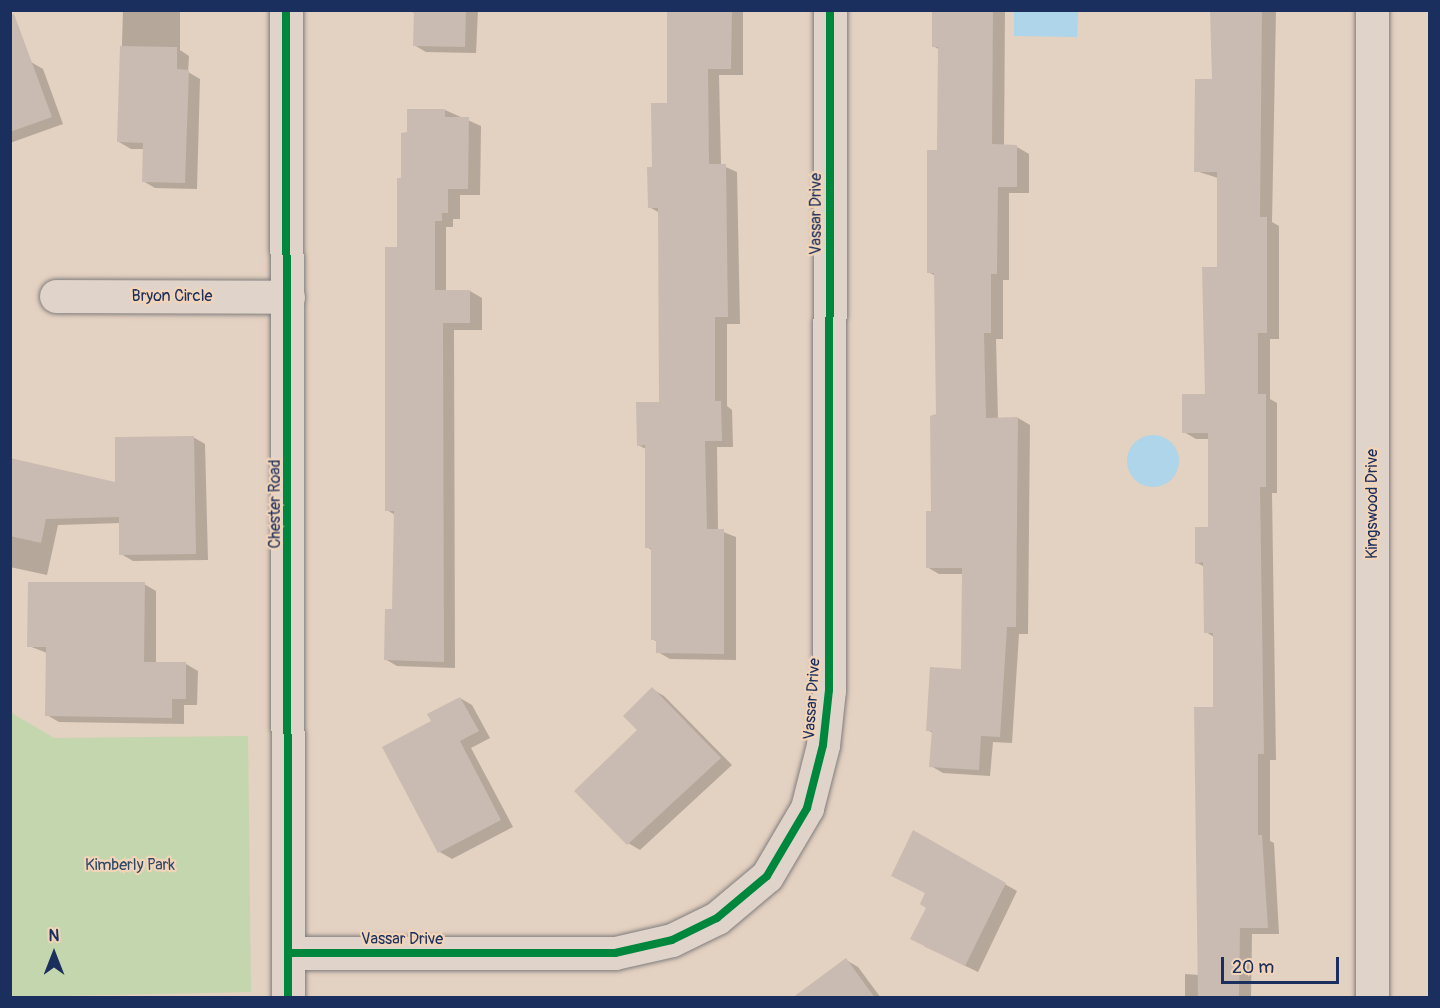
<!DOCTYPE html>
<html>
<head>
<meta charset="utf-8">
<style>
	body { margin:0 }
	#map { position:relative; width:1440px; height:1008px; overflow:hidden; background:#e3d1c1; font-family:Pangolin,sans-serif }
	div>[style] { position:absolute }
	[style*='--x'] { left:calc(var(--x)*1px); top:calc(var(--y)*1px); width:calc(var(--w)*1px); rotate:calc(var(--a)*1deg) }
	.green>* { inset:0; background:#c4d6ad }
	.water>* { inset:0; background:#aed5e9 }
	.round { border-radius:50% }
	.shadow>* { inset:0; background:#0003 }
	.building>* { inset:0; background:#c9bbb1 }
	.roads { filter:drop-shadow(0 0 2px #817d7e) drop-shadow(0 0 2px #817d7e) }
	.street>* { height:33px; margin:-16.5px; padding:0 16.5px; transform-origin:16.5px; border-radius:16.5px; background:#e0d4ca }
	.cycleway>* { height:8px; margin:-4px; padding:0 4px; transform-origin:4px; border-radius:4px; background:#00873e }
	span { translate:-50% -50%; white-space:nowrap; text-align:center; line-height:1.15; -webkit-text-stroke:4.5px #f2d5b8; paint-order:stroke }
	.street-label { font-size:16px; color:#1b2f5e }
	.park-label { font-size:16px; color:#304967 }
	.frame { position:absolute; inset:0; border:12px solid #1b2f5e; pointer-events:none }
	.north { position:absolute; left:24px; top:924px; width:60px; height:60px; -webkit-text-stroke:4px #f2d5b8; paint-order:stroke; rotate:0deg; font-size:16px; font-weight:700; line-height:24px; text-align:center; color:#1b2f5e }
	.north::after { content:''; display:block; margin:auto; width:21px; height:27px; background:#1b2f5e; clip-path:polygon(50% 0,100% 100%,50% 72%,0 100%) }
	.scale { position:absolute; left:1221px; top:957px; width:118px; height:27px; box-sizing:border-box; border:3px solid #1b2f5e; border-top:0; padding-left:8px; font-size:18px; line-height:21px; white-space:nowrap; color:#1b2f5e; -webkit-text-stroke:4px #f2d5b8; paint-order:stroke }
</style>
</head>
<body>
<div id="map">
	<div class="green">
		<i style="clip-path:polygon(10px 712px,54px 738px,248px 736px,251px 992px,11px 997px)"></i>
	</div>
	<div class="water">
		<i style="clip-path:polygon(1014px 11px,1078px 11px,1077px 37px,1014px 36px)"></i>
		<i class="round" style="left:1127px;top:435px;width:52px;height:52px"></i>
	</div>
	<div class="shadow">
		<i style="clip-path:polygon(123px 10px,180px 10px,180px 50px,189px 56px,188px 72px,200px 79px,197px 189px,155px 188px,143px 181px,144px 149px,131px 149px,119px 142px)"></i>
		<i style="clip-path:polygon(405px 10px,478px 10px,476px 53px,426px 52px,414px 45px,415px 13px)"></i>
		<i style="clip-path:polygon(669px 10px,743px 10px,743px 75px,719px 75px,721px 165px,737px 172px,740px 324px,727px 324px,727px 406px,732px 410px,733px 447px,717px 447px,718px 530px,736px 537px,736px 660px,670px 659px,658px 652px,658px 642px,652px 639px,653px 551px,647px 547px,646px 449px,638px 445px,661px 403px,660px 213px,649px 207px,668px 104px)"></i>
		<i style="clip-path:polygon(932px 10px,1005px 10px,1004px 146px,1017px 147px,1029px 154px,1029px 193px,1009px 193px,1009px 280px,1003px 280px,1003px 339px,996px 339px,998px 419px,1018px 418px,1030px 425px,1028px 634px,1019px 634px,1012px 743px,993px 742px,990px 776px,943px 773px,931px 766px,933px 733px,927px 730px,962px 670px,963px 574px,939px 574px,927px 567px,938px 415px,936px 276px,928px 272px,938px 152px,940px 50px,933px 46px)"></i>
		<i style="clip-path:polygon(1212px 10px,1276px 10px,1272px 222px,1279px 226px,1279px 339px,1270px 339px,1270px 399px,1277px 403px,1277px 493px,1272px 493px,1276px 760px,1270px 760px,1270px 841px,1274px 843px,1279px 934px,1252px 934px,1251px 998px,1185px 998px,1185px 974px,1199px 975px,1214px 709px,1214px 637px,1206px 632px,1205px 567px,1197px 563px,1209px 528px,1209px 439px,1196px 439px,1184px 432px,1207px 396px,1218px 269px,1218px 178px,1196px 171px,1213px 80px)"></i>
		<i style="clip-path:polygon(31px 62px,43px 69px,63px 124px,10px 143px,10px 69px)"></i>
		<i style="clip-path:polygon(445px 110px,481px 126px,480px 195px,460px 195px,460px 219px,453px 219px,453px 227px,446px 227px,446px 291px,470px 291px,482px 298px,482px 330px,454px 330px,455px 668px,397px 666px,385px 659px,394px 611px,395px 515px,387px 510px,403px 179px,408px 133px)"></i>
		<i style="clip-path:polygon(193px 437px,205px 444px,208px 560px,133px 561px,121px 554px,120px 523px,58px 525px,47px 575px,10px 567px,10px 459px,117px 484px)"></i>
		<i style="clip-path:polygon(144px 584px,156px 591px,156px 663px,186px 664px,198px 671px,197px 705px,184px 705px,184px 724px,59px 722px,47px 715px,47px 653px,29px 646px)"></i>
		<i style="clip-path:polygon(652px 689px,664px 696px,732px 765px,640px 850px,628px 843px,639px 730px)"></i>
		<i style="clip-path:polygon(460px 698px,472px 705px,490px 738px,471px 748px,513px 827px,452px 859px,440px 852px,433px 722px)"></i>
		<i style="clip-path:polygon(914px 832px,1017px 891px,978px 972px,924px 946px,927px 893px)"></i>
		<i style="clip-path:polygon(846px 960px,858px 967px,881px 998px,795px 998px)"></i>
	</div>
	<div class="building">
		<i style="clip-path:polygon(414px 10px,466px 10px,465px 47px,413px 46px)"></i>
		<i style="clip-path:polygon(667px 10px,732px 10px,731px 69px,708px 69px,709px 164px,726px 164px,728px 317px,715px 317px,715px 401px,721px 401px,722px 441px,705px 441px,707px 529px,724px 529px,724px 654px,656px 653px,656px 640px,651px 640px,651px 548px,645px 548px,645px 445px,637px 446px,636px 402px,659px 402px,658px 208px,648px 208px,647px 167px,652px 167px,651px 103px,667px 103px)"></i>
		<i style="clip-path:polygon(932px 10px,993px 10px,992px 144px,1017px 145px,1017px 187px,998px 187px,997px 274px,991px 274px,991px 333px,984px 333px,986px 418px,1018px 417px,1016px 627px,1007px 627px,1000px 737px,981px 736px,979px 770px,929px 767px,932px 731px,926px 731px,930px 667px,961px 669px,962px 568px,926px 568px,926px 511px,931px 511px,930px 416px,936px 414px,934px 273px,927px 273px,927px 150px,937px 150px,938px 47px,932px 47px)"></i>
		<i style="clip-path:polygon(1210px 10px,1262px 10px,1260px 217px,1267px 217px,1267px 333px,1258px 333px,1258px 394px,1266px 394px,1266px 487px,1260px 487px,1264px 754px,1258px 754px,1258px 835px,1262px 835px,1268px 928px,1240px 928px,1239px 998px,1198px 998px,1194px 707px,1213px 707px,1213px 633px,1204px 633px,1203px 562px,1195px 564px,1195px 527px,1208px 527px,1208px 433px,1182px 433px,1182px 394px,1205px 394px,1202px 267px,1217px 267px,1217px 172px,1194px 172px,1195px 79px,1212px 79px)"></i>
		<i style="clip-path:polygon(14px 14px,52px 117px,10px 132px,10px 15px)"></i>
		<i style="clip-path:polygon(120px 46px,177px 47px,177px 69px,189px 70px,185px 183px,142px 182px,143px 143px,117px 142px)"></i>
		<i style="clip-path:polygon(407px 109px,445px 109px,445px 117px,469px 117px,468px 189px,448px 189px,448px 213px,442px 213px,442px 221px,435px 221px,435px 290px,470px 290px,470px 323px,443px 323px,444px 662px,384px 660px,385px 609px,392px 609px,394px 511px,385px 511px,385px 247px,397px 247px,397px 178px,401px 178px,401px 133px,407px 132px)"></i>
		<i style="clip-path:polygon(194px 436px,196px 554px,119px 555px,119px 517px,46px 519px,41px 543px,10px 536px,10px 458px,115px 482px,115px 437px)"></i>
		<i style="clip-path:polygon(28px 582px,145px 582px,144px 662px,186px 662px,186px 699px,172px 699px,172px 718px,45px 716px,46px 647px,27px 647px)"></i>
		<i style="clip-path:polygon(652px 687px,721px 758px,627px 845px,574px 791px,637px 730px,623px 716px)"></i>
		<i style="clip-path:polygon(460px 697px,479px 731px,460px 741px,501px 820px,438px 853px,382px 747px,431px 721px,427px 714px)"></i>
		<i style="clip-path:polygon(913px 830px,1006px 883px,965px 966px,910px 939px,926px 908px,920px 904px,925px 893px,891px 876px)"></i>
		<i style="clip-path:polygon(846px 958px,875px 998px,792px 998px)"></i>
	</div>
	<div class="roads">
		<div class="street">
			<i style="--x:286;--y:10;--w:988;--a:89.88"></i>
			<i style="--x:1372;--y:10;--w:988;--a:90"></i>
			<i style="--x:56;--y:296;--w:232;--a:0.2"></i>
			<i style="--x:289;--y:953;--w:326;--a:0"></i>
			<i style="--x:615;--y:953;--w:58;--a:-12.8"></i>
			<i style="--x:672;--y:940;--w:50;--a:-26.1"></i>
			<i style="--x:717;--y:918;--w:65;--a:-40"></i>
			<i style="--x:767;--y:876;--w:79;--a:-59.5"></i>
			<i style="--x:807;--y:808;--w:65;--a:-75.7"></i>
			<i style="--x:823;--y:745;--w:55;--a:-83.8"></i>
			<i style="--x:829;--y:690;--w:680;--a:-89.92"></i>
		</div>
	</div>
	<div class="cycleway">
		<i style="--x:286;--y:10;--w:988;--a:89.88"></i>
		<i style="--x:289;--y:953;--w:326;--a:0"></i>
		<i style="--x:615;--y:953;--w:58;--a:-12.8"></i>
		<i style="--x:672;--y:940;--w:50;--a:-26.1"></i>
		<i style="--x:717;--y:918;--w:65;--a:-40"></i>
		<i style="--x:767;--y:876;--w:79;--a:-59.5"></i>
		<i style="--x:807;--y:808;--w:65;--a:-75.7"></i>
		<i style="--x:823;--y:745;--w:55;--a:-83.8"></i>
		<i style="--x:829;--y:690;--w:680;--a:-89.92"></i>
	</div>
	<div class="street-label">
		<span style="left:816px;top:214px;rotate:-90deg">Vassar Drive</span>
		<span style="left:172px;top:296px">Bryon Circle</span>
		<span style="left:275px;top:504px;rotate:-90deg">Chester Road</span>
		<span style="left:1372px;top:504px;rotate:-90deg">Kingswood Drive</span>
		<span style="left:812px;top:699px;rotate:-86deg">Vassar Drive</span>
		<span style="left:402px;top:939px">Vassar Drive</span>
	</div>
	<div class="park-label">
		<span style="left:130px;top:865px">Kimberly Park</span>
	</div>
	<div class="frame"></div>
	<div class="north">N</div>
	<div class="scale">20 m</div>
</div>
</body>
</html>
